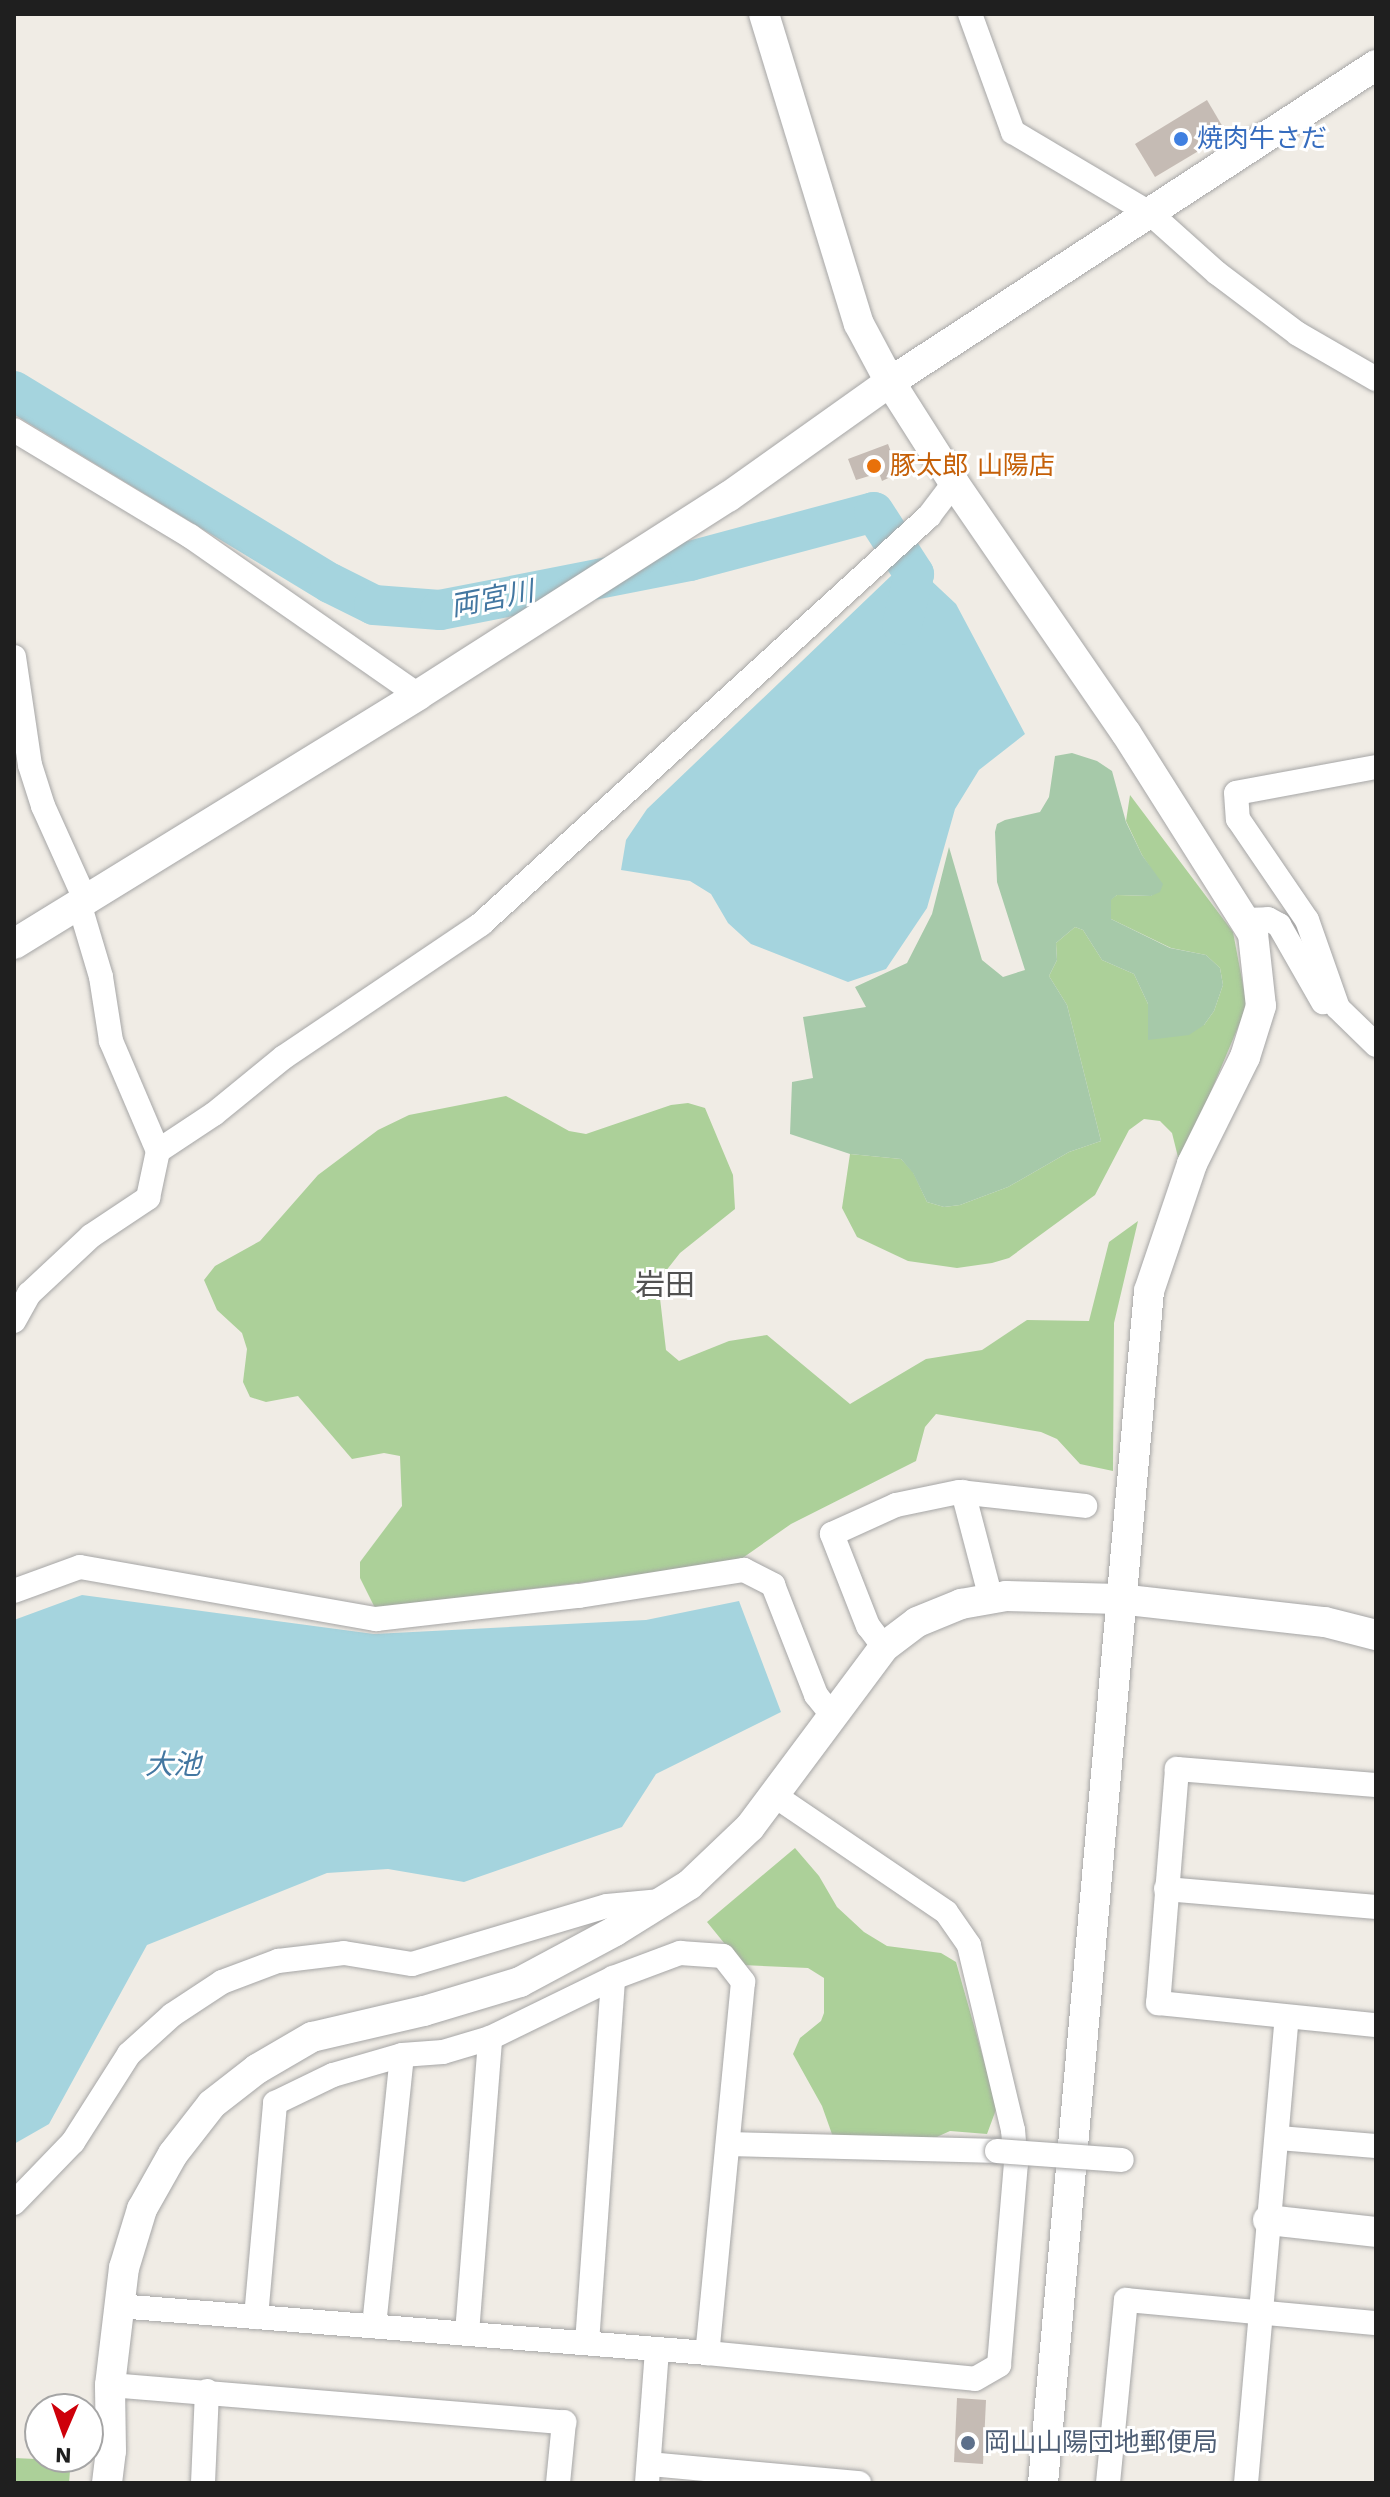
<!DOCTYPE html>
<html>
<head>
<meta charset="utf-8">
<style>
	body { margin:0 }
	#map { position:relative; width:1390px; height:2497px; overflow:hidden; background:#f0ece5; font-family:"Work Sans","Noto Sans JP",sans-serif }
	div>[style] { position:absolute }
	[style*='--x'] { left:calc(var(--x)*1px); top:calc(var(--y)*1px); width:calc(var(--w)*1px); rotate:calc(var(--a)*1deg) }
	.forest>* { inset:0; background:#acd099 }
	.cemetery>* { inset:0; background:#a6c9a9 }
	.water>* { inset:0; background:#a5d4de }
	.river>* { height:40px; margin:-20px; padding:0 20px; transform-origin:20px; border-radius:20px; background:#a5d4de }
	.building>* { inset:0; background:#c5bbb4 }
	.roads { filter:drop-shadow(0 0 2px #a6a6a6) drop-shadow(0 0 2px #a6a6a6) }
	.minor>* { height:24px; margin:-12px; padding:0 12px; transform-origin:12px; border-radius:12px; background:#fff }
	.tertiary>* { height:30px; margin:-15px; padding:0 15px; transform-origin:15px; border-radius:15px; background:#fff }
	.bridges { filter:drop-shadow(0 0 2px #a6a6a6) drop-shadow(0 0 2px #a6a6a6) }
	.minor-bridge>* { height:24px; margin:-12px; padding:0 12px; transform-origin:12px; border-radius:12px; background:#fff }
	.dots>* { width:22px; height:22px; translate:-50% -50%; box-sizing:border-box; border:4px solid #fff; border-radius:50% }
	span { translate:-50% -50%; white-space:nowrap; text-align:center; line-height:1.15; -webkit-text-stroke:6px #fff; paint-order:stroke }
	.shop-label { font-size:26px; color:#366cbe }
	.left { translate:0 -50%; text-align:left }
	.food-label { font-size:26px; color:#c56008 }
	.service-label { font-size:26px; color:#4e5e75 }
	.water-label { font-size:28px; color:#4377a1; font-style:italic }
	.quarter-label { font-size:30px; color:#525252 }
	.frame { position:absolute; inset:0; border:16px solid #1f1f1f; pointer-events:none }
	.north { position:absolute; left:24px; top:2393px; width:80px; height:80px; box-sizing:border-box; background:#fff; border:2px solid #a5a5a5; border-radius:50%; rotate:182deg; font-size:22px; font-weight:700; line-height:32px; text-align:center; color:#1f1f1f }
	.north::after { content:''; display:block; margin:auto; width:28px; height:36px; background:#ce000a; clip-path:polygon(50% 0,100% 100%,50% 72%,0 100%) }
</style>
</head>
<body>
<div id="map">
	<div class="forest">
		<i style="clip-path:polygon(1130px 795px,1233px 932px,1247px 1006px,1180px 1165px,1172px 1133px,1160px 1121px,1144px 1119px,1129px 1130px,1095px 1195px,1009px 1258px,992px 1263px,957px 1268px,908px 1261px,857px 1237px,842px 1208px,850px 1154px,901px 1159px,913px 1172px,927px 1202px,944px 1207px,960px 1205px,1008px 1187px,1069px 1152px,1101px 1141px,1067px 1005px,1049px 976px,1057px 960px,1056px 943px,1075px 927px,1083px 930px,1102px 960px,1134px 974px,1148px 1004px,1204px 1025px,1214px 1011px,1223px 985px,1220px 968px,1206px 955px,1171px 948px,1111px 919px,1110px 900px,1117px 895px,1151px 896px,1162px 885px,1142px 855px,1126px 821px)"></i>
		<i style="clip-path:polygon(506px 1096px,569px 1131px,586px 1134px,671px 1105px,688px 1103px,705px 1108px,733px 1175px,735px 1209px,680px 1253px,658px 1281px,666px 1350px,679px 1361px,729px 1341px,767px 1335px,850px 1404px,926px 1359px,982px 1350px,1027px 1320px,1089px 1321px,1109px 1242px,1138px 1221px,1114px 1323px,1113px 1471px,1080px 1464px,1057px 1439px,1041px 1432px,936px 1414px,925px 1427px,916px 1461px,791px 1524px,734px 1564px,375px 1608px,360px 1578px,360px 1562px,402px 1506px,400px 1456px,384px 1453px,352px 1459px,298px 1396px,266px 1402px,250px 1397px,243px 1382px,247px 1349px,242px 1333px,217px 1310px,204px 1280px,215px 1266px,260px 1241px,318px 1175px,378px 1130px,409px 1115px)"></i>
		<i style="clip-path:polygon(795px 1848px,819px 1876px,837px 1907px,864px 1932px,887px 1946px,941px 1953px,956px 1962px,997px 2107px,987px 2134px,950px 2131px,928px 2141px,833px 2137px,822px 2106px,793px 2054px,800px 2038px,821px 2021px,824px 2013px,824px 1978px,808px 1968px,742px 1965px,707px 1922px)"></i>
		<i style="clip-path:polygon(14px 2458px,36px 2459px,70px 2471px,69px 2483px,14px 2483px)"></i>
	</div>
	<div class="cemetery">
		<i style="clip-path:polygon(1072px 753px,1097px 761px,1112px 771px,1126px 822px,1142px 855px,1163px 884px,1160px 892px,1151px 896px,1117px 895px,1111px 900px,1111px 919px,1170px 948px,1206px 955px,1220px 968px,1223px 985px,1214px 1011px,1204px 1025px,1189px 1035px,1148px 1040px,1148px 1004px,1134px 974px,1102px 960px,1083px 930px,1075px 927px,1056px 943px,1057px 960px,1049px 976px,1067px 1005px,1101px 1141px,1069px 1152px,1008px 1187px,960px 1205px,944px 1207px,927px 1202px,913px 1173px,901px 1159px,850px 1154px,790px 1134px,792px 1082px,813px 1078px,803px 1017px,866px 1007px,855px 987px,907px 963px,932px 914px,949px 847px,982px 960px,1003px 977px,1025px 970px,997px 882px,995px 832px,997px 824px,1005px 820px,1040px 812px,1049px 797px,1055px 756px)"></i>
	</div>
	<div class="water">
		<i style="clip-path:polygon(893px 574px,924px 574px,956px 604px,1025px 734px,979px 770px,955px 809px,927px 908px,886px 969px,848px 982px,751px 944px,728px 923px,711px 894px,690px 881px,621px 870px,626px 840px,647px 809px)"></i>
		<i style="clip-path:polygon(82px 1595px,374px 1634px,646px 1620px,739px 1601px,781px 1712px,656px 1774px,622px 1827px,464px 1882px,388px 1869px,327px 1873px,147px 1945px,49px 2124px,14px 2144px,14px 1620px)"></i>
	</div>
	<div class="river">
		<i style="--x:14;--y:391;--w:370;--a:31.3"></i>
		<i style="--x:330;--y:583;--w:49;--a:26.6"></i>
		<i style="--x:374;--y:605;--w:66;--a:4.3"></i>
		<i style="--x:440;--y:610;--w:255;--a:-11.1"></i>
		<i style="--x:690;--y:561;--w:190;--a:-14.9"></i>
		<i style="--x:874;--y:512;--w:74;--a:57.2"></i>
		<i style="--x:914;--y:574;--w:52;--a:103.2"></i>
	</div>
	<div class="building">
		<i style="clip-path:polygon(1207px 100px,1227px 134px,1155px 177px,1135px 144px)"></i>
		<i style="clip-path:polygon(888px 444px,899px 473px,882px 481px,879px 473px,856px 480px,848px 459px)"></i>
		<i style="clip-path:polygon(957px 2398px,986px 2400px,983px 2464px,954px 2462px)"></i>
	</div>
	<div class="roads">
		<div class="minor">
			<i style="--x:970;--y:14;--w:126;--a:70"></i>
			<i style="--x:1013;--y:132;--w:161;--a:30.7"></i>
			<i style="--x:1151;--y:214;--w:89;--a:41.8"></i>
			<i style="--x:1217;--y:273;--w:101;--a:37"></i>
			<i style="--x:1298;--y:334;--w:90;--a:30"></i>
			<i style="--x:14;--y:430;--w:205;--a:31.1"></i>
			<i style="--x:190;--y:536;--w:278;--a:34.9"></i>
			<i style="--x:14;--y:657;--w:109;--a:81.6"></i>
			<i style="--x:30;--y:765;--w:43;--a:72.4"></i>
			<i style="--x:43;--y:806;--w:102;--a:65.7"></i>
			<i style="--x:1376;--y:767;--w:142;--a:169.5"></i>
			<i style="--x:1236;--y:793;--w:26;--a:86"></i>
			<i style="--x:1238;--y:819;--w:122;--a:55.7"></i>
			<i style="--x:1307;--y:920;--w:93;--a:70.6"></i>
			<i style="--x:1338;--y:1008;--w:53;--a:44.2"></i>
			<i style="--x:79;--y:903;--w:77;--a:73.4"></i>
			<i style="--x:101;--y:977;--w:65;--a:81.1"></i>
			<i style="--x:111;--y:1041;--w:120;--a:66.9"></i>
			<i style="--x:1244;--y:920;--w:24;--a:-2"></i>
			<i style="--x:1268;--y:919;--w:13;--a:29"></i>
			<i style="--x:1279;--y:925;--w:89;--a:60.3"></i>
			<i style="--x:14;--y:1321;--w:31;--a:-61"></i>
			<i style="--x:29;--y:1294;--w:85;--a:-43.1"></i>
			<i style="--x:91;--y:1236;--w:69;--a:-33.7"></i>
			<i style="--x:148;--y:1198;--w:48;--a:-78"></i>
			<i style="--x:158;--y:1151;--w:67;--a:-33.5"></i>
			<i style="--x:214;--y:1114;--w:90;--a:-39.2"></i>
			<i style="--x:284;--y:1057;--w:238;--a:-34"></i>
			<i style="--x:481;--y:924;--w:606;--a:-42.32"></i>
			<i style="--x:929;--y:516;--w:41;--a:-52.9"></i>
			<i style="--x:963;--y:1492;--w:111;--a:75.3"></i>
			<i style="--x:14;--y:1591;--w:70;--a:-20"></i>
			<i style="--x:80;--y:1567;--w:301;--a:10"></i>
			<i style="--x:376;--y:1619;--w:204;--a:-6.5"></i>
			<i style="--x:579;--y:1596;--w:167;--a:-9"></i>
			<i style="--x:744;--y:1570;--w:33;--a:27"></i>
			<i style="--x:773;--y:1585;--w:118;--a:68.6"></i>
			<i style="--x:816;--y:1695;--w:27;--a:51"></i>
			<i style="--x:884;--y:1647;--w:26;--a:-127"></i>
			<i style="--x:868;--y:1626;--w:99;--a:-111.4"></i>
			<i style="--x:832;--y:1534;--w:70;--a:-24.4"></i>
			<i style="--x:896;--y:1505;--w:64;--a:-11.7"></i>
			<i style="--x:959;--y:1492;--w:127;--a:6.3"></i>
			<i style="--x:1376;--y:1785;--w:200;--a:-175.4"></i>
			<i style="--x:1177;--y:1769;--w:235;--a:94.6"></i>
			<i style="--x:1158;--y:2003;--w:219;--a:5.8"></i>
			<i style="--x:1166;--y:1889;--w:211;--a:4.9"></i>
			<i style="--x:1279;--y:2138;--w:97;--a:4.7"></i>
			<i style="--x:730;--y:2144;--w:267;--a:1.5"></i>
			<i style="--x:14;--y:2203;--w:85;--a:-46"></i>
			<i style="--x:73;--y:2142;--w:104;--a:-57.5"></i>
			<i style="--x:129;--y:2054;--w:58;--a:-42.2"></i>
			<i style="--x:172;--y:2015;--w:60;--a:-33.4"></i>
			<i style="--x:222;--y:1982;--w:60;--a:-20.6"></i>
			<i style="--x:278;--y:1961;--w:66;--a:-6.9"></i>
			<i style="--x:344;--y:1953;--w:69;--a:9.2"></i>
			<i style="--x:412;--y:1964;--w:203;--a:-16.6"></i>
			<i style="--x:607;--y:1906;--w:54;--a:-5.3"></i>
			<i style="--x:118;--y:2306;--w:591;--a:4.56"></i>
			<i style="--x:707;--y:2353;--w:269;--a:5.5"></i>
			<i style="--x:975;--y:2379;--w:28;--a:-30"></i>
			<i style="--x:999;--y:2365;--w:202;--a:-85.2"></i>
			<i style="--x:1016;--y:2164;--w:34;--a:-95"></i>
			<i style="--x:1013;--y:2130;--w:190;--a:-103.4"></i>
			<i style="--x:969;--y:1945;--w:40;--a:-124.9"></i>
			<i style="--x:946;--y:1912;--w:208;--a:-145.8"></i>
			<i style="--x:256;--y:2317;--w:215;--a:-84.9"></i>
			<i style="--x:275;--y:2103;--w:64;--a:-25.8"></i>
			<i style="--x:333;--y:2075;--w:72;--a:-16.2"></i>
			<i style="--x:402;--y:2055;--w:41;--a:-4.2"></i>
			<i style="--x:443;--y:2052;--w:49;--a:-16.6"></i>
			<i style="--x:490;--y:2038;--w:137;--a:-26"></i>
			<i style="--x:613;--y:1978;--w:72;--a:-20.5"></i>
			<i style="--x:680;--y:1953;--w:43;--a:4"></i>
			<i style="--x:723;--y:1956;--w:33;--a:52"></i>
			<i style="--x:743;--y:1982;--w:373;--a:95.5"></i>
			<i style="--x:374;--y:2326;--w:272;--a:-84.1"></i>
			<i style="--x:467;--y:2333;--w:296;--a:-85.5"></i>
			<i style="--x:587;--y:2343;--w:366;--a:-85.9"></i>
			<i style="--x:110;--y:2385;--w:456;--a:4.7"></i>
			<i style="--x:564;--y:2422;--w:61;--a:95.6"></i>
			<i style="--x:649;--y:2464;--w:211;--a:5.2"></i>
			<i style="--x:203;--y:2483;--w:92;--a:-87.5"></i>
			<i style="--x:647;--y:2483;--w:133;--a:-85.7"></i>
			<i style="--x:1108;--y:2483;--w:184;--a:-84.4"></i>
			<i style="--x:1126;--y:2300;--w:251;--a:5.3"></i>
			<i style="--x:1246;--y:2483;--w:467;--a:-85"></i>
		</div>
		<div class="tertiary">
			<i style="--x:764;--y:14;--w:324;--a:73"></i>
			<i style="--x:859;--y:324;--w:66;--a:61.9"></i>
			<i style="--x:890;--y:382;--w:120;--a:57.6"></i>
			<i style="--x:954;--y:483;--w:303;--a:55.5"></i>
			<i style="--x:1126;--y:733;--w:238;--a:57.7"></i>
			<i style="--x:1253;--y:934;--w:72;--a:83.7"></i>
			<i style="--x:1261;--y:1006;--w:53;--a:107.4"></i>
			<i style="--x:1245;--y:1057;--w:119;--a:116.4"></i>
			<i style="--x:1192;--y:1164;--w:134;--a:108.7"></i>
			<i style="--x:1149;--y:1291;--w:1197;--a:95.08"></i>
			<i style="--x:14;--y:944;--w:475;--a:-31.6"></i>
			<i style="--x:418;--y:695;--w:368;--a:-32.6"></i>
			<i style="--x:728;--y:497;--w:199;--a:-35.4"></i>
			<i style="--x:890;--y:382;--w:580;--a:-33.11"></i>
			<i style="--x:1268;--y:2220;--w:109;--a:6.3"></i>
			<i style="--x:107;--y:2483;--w:32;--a:-83"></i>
			<i style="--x:111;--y:2451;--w:66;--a:-90.9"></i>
			<i style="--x:110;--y:2385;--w:118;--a:-83.2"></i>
			<i style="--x:124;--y:2268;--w:62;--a:-73"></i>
			<i style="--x:142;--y:2209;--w:63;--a:-60.6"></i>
			<i style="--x:173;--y:2154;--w:63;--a:-52"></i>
			<i style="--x:212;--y:2104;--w:57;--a:-37.9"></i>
			<i style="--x:257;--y:2069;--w:64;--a:-30.2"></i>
			<i style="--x:312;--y:2037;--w:115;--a:-13.1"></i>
			<i style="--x:424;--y:2011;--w:100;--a:-16.8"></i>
			<i style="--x:520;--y:1982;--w:108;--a:-28.2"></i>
			<i style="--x:615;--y:1931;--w:87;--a:-31.9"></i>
			<i style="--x:689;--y:1885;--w:84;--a:-43.6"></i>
			<i style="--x:750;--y:1827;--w:224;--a:-53.3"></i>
			<i style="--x:884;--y:1647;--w:41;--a:-37.1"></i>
			<i style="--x:917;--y:1622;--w:48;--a:-22.2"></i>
			<i style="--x:961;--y:1604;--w:46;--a:-10.1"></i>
			<i style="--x:1006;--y:1596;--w:113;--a:1.5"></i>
			<i style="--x:1119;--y:1599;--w:207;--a:6.4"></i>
			<i style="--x:1325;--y:1622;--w:53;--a:14.3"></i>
		</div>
	</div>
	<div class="bridges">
		<div class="minor-bridge">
			<i style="--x:997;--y:2151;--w:125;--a:4.1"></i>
		</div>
	</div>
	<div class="dots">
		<i style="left:1181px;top:139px;background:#3f7fe0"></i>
		<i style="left:874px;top:466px;background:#e8710a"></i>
		<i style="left:968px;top:2443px;background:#5c6f8a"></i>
	</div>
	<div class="shop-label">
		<span class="left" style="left:1197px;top:139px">焼肉牛さだ</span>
	</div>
	<div class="food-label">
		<span class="left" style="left:890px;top:466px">豚太郎 山陽店</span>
	</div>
	<div class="service-label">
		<span class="left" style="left:984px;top:2443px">岡山山陽団地郵便局</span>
	</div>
	<div class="water-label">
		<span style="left:492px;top:599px;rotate:-11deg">両宮川</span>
		<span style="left:173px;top:1765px">大池</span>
	</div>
	<div class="quarter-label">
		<span style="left:665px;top:1285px">岩田</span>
	</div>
	<div class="frame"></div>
	<div class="north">N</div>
</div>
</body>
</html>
